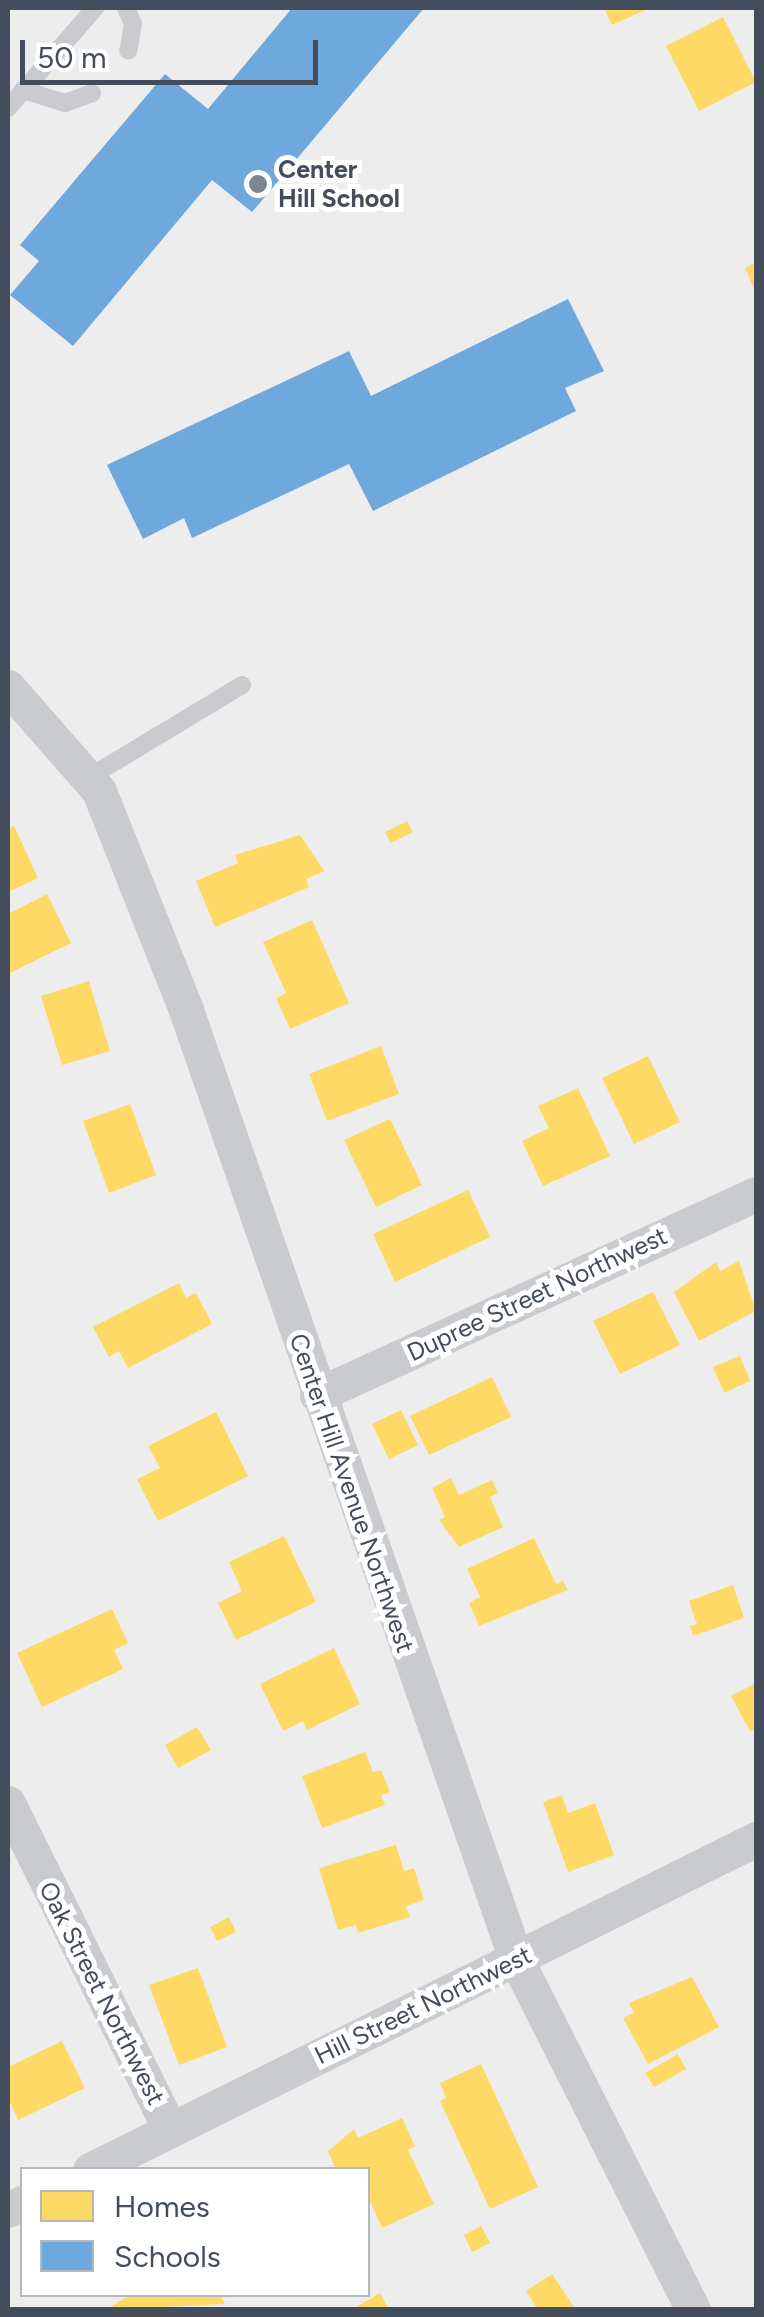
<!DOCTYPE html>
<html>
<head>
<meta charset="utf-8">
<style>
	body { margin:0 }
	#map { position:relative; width:764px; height:2317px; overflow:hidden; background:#eeeded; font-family:Figtree,sans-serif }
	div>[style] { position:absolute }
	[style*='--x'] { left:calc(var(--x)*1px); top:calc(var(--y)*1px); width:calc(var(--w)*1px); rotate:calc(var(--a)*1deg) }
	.homes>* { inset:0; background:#ffd966 }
	.schools>* { inset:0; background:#6fa8dc }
	.service>* { height:18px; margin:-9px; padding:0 9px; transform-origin:9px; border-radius:9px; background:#c9cbce }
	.minor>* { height:35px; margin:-17.5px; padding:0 17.5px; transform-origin:17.5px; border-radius:17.5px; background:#c9cbce }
	.dots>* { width:28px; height:28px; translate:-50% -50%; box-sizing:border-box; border:5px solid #fff; border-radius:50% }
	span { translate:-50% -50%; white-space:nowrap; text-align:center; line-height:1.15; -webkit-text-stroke:10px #fff; paint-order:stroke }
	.poi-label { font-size:25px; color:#434d5b; font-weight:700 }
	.left { translate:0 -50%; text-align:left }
	.street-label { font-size:25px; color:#434d5b }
	.frame { position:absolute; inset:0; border:10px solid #434d5b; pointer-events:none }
	.legend { position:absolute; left:20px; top:2167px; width:350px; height:130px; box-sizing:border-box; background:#fff; border:2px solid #b4b8bd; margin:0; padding:12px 18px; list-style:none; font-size:30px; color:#434d5b }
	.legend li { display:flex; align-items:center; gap:20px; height:50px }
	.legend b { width:50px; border:2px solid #b4b8bd }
	.scale { position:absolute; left:20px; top:40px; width:298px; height:45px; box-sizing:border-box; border:5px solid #434d5b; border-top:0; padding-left:12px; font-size:30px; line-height:35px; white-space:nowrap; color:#434d5b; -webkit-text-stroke:8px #fff; paint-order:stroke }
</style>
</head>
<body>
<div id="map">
	<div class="homes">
		<i style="clip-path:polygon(604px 8px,650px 8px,612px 25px)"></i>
		<i style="clip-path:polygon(723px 17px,756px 82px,699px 111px,666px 46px)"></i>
		<i style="clip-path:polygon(756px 262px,756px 294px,745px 268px)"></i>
		<i style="clip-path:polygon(407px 821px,413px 832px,391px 843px,385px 832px)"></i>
		<i style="clip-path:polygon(14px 826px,38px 878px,8px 892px,8px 829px)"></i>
		<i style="clip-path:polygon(300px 835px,324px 871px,306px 879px,309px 887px,215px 927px,196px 881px,238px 863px,235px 855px)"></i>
		<i style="clip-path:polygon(47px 894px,71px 943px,8px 974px,8px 914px)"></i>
		<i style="clip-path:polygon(312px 920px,349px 1003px,290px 1029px,276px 998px,286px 993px,263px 942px)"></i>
		<i style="clip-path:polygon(89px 981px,110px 1051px,62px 1065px,41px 996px)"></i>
		<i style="clip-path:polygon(381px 1046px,399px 1094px,327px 1121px,309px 1074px)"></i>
		<i style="clip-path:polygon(648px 1056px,680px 1122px,634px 1144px,602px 1078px)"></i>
		<i style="clip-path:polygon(578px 1088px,610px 1156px,543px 1186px,522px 1141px,549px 1128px,538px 1106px)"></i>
		<i style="clip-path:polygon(130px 1104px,156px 1175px,109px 1193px,83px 1121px)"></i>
		<i style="clip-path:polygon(390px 1119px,422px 1185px,376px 1207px,344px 1140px)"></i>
		<i style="clip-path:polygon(468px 1190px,490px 1237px,395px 1282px,373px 1234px)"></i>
		<i style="clip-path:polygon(739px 1261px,756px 1311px,699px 1341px,674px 1292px,716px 1262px,720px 1271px)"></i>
		<i style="clip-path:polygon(179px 1283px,186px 1298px,196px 1293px,212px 1324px,128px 1368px,119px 1351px,109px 1357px,93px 1327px)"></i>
		<i style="clip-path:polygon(653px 1292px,680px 1345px,620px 1374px,593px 1321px)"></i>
		<i style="clip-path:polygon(740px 1356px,750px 1381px,724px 1393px,713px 1367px)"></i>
		<i style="clip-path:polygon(492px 1377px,511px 1417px,429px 1455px,410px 1416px)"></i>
		<i style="clip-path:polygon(401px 1410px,418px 1445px,389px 1459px,372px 1424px)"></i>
		<i style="clip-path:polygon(216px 1412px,248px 1476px,158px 1521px,137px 1479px,160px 1468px,148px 1446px)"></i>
		<i style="clip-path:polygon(451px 1478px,459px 1495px,492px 1480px,498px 1493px,490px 1497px,503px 1527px,459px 1547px,439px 1520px,445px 1517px,432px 1488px)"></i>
		<i style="clip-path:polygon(284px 1536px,316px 1602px,236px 1640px,218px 1603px,242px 1591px,229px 1562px)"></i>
		<i style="clip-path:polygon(534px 1538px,556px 1584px,563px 1581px,568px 1590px,479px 1626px,469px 1603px,480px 1597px,467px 1569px)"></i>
		<i style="clip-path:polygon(733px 1585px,744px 1618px,693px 1636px,690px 1626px,697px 1624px,689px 1601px)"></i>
		<i style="clip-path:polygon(112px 1609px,128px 1643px,114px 1650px,123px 1669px,42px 1707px,17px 1653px)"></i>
		<i style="clip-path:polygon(334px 1648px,360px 1704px,307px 1730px,303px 1721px,283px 1731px,260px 1684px)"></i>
		<i style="clip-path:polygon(756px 1683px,756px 1728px,750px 1731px,731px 1696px)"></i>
		<i style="clip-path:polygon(197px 1727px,211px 1750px,178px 1768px,165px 1745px)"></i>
		<i style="clip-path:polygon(365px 1752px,373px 1772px,381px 1770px,390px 1792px,381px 1795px,385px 1805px,322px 1828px,302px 1776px)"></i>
		<i style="clip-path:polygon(562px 1795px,568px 1813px,595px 1803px,614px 1855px,568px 1872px,543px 1802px)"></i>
		<i style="clip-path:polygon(396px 1845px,404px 1871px,414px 1868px,424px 1900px,406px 1906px,410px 1917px,358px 1933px,356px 1925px,338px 1930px,319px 1868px)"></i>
		<i style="clip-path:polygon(229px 1917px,236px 1932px,217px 1941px,210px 1927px)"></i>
		<i style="clip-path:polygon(198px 1968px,227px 2047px,179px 2065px,149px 1985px)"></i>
		<i style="clip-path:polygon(692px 1977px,719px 2027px,648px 2064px,623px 2018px,634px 2013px,629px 2003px)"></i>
		<i style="clip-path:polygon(62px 2041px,85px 2088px,18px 2120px,8px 2098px,8px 2067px)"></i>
		<i style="clip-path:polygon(678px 2054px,686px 2069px,654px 2087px,645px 2073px)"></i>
		<i style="clip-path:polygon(481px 2064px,538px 2187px,490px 2209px,440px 2101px,446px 2098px,440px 2083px)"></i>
		<i style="clip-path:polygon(402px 2118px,415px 2146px,408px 2150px,434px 2204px,382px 2228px,368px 2197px,368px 2170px,336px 2170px,328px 2151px,354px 2129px,358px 2138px)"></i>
		<i style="clip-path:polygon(481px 2226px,490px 2243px,472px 2252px,464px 2235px)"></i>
		<i style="clip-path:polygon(552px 2274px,576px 2310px,538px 2310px,526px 2291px)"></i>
		<i style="clip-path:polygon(380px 2293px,389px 2310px,351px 2310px)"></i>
		<i style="clip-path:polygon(132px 2294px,220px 2294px,225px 2304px,105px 2310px)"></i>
	</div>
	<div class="schools">
		<i style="clip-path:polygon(292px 8px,424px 8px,252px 212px,212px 180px,73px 346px,10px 295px,39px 261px,20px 245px,165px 74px,208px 109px)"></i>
		<i style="clip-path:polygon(568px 299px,604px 371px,565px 388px,576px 411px,373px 511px,349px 464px,192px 538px,184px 518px,143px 539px,107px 465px,349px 351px,371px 396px)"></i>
	</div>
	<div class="service">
		<i style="--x:126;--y:8;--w:17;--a:66"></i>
		<i style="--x:133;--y:24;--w:27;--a:100"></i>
		<i style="--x:23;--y:90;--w:44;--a:17.2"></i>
		<i style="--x:65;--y:103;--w:29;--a:-20"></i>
		<i style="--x:8;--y:108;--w:133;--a:-49"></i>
		<i style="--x:88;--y:778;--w:180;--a:-31.1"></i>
	</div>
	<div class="minor">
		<i style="--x:8;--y:687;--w:138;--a:48.8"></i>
		<i style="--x:99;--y:791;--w:236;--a:68.3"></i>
		<i style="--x:186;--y:1010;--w:1005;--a:70.83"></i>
		<i style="--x:516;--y:1959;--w:393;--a:63.2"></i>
		<i style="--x:317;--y:1395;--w:483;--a:-24.6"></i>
		<i style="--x:8;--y:1803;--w:365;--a:63.6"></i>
		<i style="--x:90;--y:2170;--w:744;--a:-26.43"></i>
		<i style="--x:8;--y:2210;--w:16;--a:-27"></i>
	</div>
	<div class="dots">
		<i style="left:258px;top:184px;background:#7f858e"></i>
	</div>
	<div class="poi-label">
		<span class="left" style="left:278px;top:184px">Center<br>Hill School</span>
	</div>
	<div class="street-label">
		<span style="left:537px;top:1294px;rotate:-25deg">Dupree Street Northwest</span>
		<span style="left:352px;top:1493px;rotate:71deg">Center Hill Avenue Northwest</span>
		<span style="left:102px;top:1993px;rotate:63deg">Oak Street Northwest</span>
		<span style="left:423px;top:2005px;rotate:-26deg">Hill Street Northwest</span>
	</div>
	<div class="frame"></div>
	<ul class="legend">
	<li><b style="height:28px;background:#ffd966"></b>Homes</li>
	<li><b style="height:28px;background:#6fa8dc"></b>Schools</li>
	</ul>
	<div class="scale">50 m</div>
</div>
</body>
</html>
